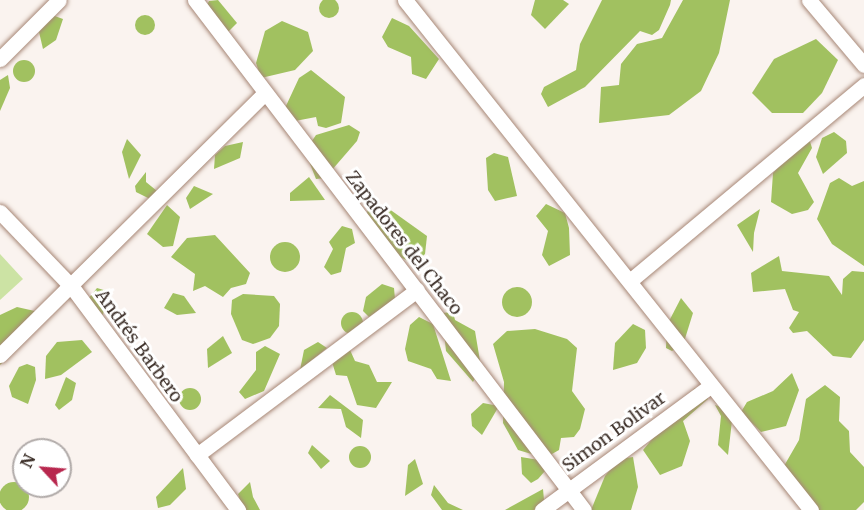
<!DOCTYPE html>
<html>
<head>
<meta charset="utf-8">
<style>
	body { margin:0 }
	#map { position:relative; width:864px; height:510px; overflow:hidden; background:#faf3ef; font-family:Merriweather,serif }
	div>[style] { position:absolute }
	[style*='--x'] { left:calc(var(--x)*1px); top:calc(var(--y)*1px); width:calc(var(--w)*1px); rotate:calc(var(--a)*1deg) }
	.green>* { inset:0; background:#cce3a4 }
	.forest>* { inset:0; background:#a1c160 }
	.round { border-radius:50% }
	.roads { filter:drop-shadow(0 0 2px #a78776) drop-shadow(0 0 2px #a78776) }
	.minor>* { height:15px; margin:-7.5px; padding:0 7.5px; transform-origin:7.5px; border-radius:7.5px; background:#fff }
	span { translate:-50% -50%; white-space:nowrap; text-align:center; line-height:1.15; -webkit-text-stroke:6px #fff; paint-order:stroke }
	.street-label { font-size:18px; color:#3b2e27 }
	.north { position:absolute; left:12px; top:438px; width:60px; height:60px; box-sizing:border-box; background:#fff; border:2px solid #b1aba9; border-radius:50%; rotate:296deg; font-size:16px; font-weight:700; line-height:24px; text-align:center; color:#3b2e27 }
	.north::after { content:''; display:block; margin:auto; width:21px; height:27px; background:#b8274e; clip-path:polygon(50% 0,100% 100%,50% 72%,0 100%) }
</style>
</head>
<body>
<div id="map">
	<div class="green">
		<i style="clip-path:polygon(0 254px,23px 279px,0 300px)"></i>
	</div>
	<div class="forest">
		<i class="round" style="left:319px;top:-2px;width:20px;height:20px"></i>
		<i style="clip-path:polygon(218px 0,237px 23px,221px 39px,201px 17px,209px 1px)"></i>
		<i style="clip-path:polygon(535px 0,563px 0,569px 4px,545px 29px,531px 15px)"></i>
		<i style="clip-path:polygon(602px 0,671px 0,670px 5px,659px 30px,652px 35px,640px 31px,585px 87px,548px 107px,541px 94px,544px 87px,576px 70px,580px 44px)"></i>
		<i style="clip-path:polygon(683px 0,730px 0,719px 53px,701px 91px,669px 115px,599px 123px,601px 87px,619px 85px,621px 64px,637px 44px,662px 38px)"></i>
		<i style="clip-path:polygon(52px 15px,63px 19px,56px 40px,43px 49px,39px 32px)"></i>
		<i class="round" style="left:135px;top:15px;width:20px;height:20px"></i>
		<i style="clip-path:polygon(392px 18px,409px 26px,439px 59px,426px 79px,412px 74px,411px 57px,388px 47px,382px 37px)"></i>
		<i style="clip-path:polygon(282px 21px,308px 32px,313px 51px,295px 70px,261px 78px,256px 63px,265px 31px)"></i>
		<i style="clip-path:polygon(816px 39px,838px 60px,822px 93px,803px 113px,772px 113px,752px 93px,774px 59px)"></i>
		<i class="round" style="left:13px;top:60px;width:22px;height:22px"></i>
		<i style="clip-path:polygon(311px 70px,345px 97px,341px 123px,326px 128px,318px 126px,316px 117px,295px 121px,285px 108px,299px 78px)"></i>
		<i style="clip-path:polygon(8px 75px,10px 88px,0 111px,0 80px)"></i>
		<i style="clip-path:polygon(349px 125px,360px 132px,357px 141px,325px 178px,316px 179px,305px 151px,316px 135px)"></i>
		<i style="clip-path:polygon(834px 132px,846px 141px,847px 153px,823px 174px,816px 157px,822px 138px)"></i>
		<i style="clip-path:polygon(808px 135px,812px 148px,798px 173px,814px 202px,808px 210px,792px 214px,771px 202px,773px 173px)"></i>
		<i style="clip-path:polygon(127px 139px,141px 155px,129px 179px,122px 152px)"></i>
		<i style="clip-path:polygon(243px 142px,240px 158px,214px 169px,215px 155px,225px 146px)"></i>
		<i style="clip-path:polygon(494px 153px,508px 157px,517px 196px,495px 201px,488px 190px,486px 158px)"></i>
		<i style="clip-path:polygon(146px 172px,146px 182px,157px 191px,150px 199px,136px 192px,135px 186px)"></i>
		<i style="clip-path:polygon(309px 177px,325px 200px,290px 201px,290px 193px)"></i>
		<i style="clip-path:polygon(839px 178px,852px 186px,864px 181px,864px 266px,832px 244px,817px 219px,830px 183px)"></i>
		<i style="clip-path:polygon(194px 186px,213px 194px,190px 209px,186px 198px)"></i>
		<i style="clip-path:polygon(369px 204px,385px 206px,427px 236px,425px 254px,414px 264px,398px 256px,366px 218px)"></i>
		<i style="clip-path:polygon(546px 204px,565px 213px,569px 228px,570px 255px,549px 266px,542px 255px,548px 231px,536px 216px)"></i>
		<i style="clip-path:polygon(167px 205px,180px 217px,173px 246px,163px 247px,147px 234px)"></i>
		<i style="clip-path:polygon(760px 209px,754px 233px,753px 252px,737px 225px)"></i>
		<i style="clip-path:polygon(342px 226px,352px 229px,355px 243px,346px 248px,341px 272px,331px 275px,324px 267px,333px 249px,329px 242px)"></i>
		<i style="clip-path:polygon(215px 235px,250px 273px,246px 284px,231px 288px,223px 297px,205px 286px,193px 291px,195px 274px,171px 257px,187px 238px)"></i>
		<i class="round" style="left:270px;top:242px;width:30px;height:30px"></i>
		<i style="clip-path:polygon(779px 256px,782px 271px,829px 276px,842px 295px,843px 279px,852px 271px,864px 272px,864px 340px,851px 358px,833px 356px,807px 331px,793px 333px,789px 328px,799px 312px,793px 310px,785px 289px,753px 292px,751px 273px)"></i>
		<i style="clip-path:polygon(382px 284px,394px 288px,395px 299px,369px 317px,363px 311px,366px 297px)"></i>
		<i class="round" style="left:502px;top:287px;width:30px;height:30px"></i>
		<i style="clip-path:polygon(97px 288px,107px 291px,103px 315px,88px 299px)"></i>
		<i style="clip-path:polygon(173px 293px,184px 296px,196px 313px,177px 315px,164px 308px)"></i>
		<i style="clip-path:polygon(243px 294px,274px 296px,280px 304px,279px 326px,270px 338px,253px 344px,242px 340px,231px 314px,232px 300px)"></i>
		<i style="clip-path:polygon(681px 298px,693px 313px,683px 345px,672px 351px,666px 348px,667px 325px)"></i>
		<i style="clip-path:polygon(17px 307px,39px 312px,20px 346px,0 365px,0 315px)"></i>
		<i style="clip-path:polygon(453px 312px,455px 320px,475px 331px,481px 367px,473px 382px,446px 351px,442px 313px)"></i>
		<i class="round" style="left:341px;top:312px;width:22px;height:22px"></i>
		<i style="clip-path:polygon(419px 317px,433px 324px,451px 381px,437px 379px,431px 369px,408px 361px,405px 349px,410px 325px)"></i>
		<i style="clip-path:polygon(633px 324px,645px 330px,646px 348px,637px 363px,613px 370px,615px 343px)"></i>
		<i style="clip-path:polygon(535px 329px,567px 339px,577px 348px,572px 391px,585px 409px,580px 429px,574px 437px,561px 438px,559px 450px,545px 458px,518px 450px,503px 423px,504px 382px,493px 344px,507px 331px)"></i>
		<i style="clip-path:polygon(223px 336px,232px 353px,208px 368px,207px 349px)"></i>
		<i style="clip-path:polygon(82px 340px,92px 352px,61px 375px,45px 379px,46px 356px,57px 342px)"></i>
		<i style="clip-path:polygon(318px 342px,327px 348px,300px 370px,304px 350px)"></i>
		<i style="clip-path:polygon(265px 346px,280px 354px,264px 391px,245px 399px,239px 392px,256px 370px,256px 352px)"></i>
		<i style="clip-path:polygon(350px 350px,355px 361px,369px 365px,377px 382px,392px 382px,376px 408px,357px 405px,347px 376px,336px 375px,332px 362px)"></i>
		<i style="clip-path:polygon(27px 364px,35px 367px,36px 380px,28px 404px,12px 397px,9px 386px,19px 367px)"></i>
		<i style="clip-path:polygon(792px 373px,799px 390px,786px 426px,761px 432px,741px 412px,747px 402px,773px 391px)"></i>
		<i style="clip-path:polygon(66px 377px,76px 383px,72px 400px,59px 410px,55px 405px)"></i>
		<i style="clip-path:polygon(825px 385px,840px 397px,839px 421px,849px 431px,850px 452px,864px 467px,864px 502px,856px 510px,818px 510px,784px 466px,799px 440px,806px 399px)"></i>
		<i class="round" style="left:179px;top:388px;width:22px;height:22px"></i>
		<i style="clip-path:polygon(695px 388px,706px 391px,708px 399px,683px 421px,690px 441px,682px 466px,660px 475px,643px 450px)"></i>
		<i style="clip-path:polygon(330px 395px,363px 420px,361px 438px,346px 427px,341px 409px,318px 408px)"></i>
		<i style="clip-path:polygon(483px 403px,499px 406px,482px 435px,472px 426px,471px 414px)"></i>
		<i style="clip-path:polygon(715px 405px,724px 408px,732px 421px,728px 455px,718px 445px,721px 416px)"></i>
		<i style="clip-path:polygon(312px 445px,330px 461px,321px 469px,308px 453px)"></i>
		<i class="round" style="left:349px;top:446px;width:22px;height:22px"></i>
		<i style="clip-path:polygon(521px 457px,539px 460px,545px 471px,538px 479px,531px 483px,522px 474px)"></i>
		<i style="clip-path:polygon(633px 457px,638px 487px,631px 510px,591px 510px,605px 476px,619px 459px)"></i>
		<i style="clip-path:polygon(415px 459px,423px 484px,405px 496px,408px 465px)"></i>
		<i style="clip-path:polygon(183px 468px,186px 489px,170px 505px,158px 508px,156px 497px)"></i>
		<i style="clip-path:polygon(250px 482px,253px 497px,260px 510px,243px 510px,238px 494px)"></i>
		<i class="round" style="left:-1px;top:482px;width:30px;height:30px"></i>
		<i style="clip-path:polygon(434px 485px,448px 503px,463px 510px,442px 510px,431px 495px)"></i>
		<i style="clip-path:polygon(543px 489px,544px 500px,534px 510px,505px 510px)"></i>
	</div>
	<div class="roads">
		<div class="minor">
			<i style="--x:195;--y:0;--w:641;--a:52.67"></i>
			<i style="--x:405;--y:0;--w:652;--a:51.48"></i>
			<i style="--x:809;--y:0;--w:85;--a:49.8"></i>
			<i style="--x:0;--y:59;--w:83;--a:-45"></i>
			<i style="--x:0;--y:212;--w:104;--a:46.2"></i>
			<i style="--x:72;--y:287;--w:278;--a:53.3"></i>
			<i style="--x:631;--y:280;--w:304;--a:-39.9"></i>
			<i style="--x:0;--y:355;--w:370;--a:-44.7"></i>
			<i style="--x:197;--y:455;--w:275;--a:-36.9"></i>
			<i style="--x:542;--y:510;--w:209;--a:-36.4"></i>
		</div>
	</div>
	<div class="street-label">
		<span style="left:404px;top:243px;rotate:52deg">Zapadores del Chaco</span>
		<span style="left:139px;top:346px;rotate:54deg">Andrés Barbero</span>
		<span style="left:614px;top:432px;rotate:-36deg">Simon Bolivar</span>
	</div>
	<div class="north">N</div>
</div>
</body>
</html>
